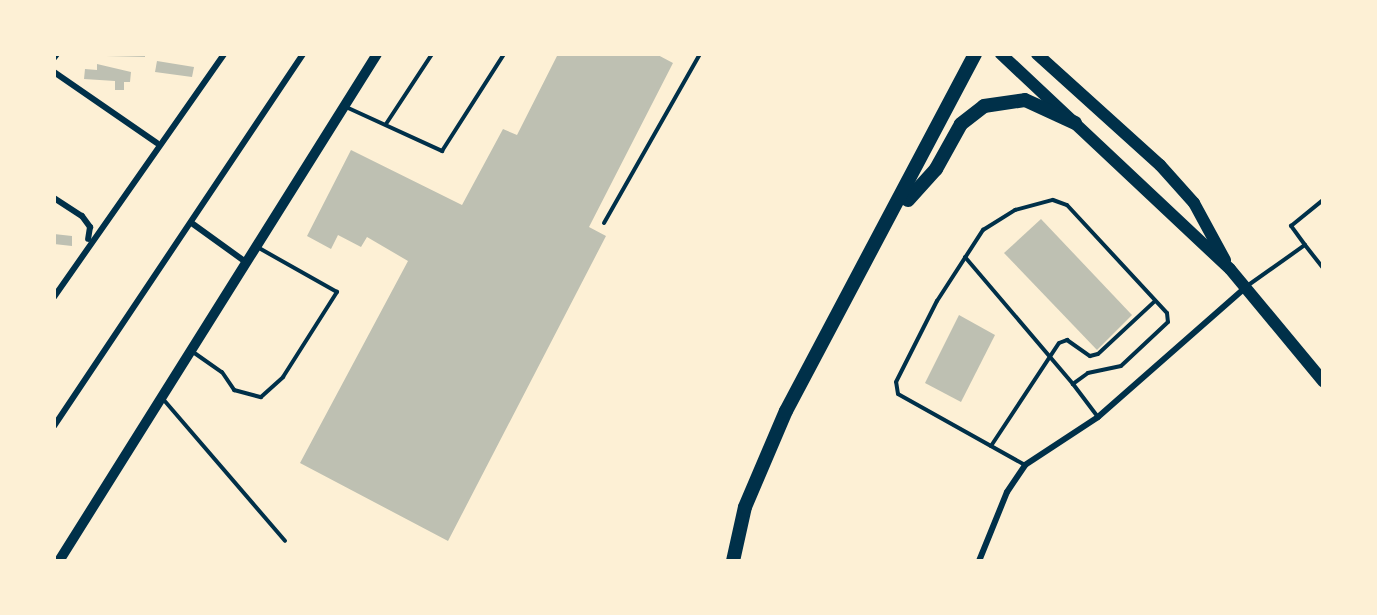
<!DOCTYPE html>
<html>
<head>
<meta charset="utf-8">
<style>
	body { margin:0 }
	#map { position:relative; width:1377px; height:615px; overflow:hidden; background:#fdf0d5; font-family:Poppins,sans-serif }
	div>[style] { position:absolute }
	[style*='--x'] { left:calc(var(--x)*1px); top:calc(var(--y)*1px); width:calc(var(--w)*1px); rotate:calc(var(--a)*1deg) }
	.building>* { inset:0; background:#bec0b2 }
	.service>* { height:4px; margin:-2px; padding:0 2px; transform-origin:2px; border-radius:2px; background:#003049 }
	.minor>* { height:6px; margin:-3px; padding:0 3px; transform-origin:3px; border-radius:3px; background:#003049 }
	.tertiary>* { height:10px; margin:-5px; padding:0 5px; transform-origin:5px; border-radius:5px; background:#003049 }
	.secondary>* { height:12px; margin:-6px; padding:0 6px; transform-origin:6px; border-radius:6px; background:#003049 }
	.primary>* { height:14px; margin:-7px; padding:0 7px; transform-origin:7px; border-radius:7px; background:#003049 }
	span { translate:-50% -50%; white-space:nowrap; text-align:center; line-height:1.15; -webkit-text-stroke:4.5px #fdf0d5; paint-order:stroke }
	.frame { position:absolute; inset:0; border:56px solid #fdf0d5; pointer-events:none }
</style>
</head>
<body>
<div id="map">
	<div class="building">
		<i style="clip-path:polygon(106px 54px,145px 54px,145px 57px,106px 56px)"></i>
		<i style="clip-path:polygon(558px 54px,656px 54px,673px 63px,589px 227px,606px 236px,448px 541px,300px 463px,408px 261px,367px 237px,361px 247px,338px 235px,331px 249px,307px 236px,351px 150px,462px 205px,503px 129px,517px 135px)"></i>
		<i style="clip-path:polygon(157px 61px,194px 67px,192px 77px,155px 72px)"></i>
		<i style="clip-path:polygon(97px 64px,131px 72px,130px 82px,124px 82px,124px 90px,115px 90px,115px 81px,84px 79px,85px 69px,97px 70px)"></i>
		<i style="clip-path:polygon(1041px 219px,1132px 315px,1097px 350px,1004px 253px)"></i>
		<i style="clip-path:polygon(54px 234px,72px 236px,72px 246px,54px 244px)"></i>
		<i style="clip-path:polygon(959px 315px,995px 335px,961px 402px,925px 383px)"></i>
	</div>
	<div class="service">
		<i style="--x:346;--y:107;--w:106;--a:24.6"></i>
		<i style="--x:442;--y:151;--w:115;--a:-57.4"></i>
		<i style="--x:386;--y:124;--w:84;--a:-56.7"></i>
		<i style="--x:604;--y:223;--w:194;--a:-60.4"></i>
		<i style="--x:1305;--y:245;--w:24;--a:-126"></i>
		<i style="--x:1291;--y:226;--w:41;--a:-39.1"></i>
		<i style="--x:965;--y:257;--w:167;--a:49.6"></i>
		<i style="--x:1247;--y:286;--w:71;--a:-35.3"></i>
		<i style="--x:1305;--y:245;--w:29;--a:52"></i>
		<i style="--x:193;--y:352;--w:35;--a:35"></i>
		<i style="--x:222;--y:372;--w:22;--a:56"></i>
		<i style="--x:234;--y:390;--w:28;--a:15"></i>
		<i style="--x:261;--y:397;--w:30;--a:-42"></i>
		<i style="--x:283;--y:377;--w:101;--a:-57.6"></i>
		<i style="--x:337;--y:292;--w:90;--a:-150.6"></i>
		<i style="--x:163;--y:399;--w:187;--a:49.3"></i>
		<i style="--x:991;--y:446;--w:123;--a:-56.6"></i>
		<i style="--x:1059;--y:343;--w:9;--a:-21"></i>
		<i style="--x:1067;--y:340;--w:28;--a:35"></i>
		<i style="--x:1090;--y:356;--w:8;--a:-14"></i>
		<i style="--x:1098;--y:354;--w:78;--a:-42.9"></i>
		<i style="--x:1025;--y:465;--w:145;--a:-150.8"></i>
		<i style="--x:898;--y:394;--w:12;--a:-99"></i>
		<i style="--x:896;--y:382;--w:91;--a:-63.2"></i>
		<i style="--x:937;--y:301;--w:85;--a:-57.1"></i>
		<i style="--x:983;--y:230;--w:38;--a:-32"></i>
		<i style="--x:1015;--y:210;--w:39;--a:-15"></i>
		<i style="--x:1053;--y:200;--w:15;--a:20"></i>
		<i style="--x:1067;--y:205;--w:147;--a:47.2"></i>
		<i style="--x:1167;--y:313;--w:9;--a:84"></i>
		<i style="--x:1168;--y:322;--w:64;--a:136.9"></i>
		<i style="--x:1121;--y:366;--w:34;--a:168"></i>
		<i style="--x:1088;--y:373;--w:19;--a:144"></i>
		<i style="--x:1073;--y:384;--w:41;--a:52.9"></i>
	</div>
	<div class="minor">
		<i style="--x:54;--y:58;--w:5;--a:-53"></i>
		<i style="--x:54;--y:72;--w:125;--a:34.6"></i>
		<i style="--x:54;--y:198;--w:33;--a:33"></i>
		<i style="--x:82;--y:216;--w:14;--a:54"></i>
		<i style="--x:90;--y:227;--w:12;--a:99"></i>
		<i style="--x:193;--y:224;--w:62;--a:35.8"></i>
		<i style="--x:54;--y:297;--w:297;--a:-55"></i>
		<i style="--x:54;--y:426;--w:448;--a:-56.2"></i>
		<i style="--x:979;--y:561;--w:74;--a:-67.9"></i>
		<i style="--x:1007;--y:492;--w:32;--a:-56"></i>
		<i style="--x:1025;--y:465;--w:87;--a:-33.3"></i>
		<i style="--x:1098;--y:417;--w:197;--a:-41.3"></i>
	</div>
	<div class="tertiary">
		<i style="--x:59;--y:561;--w:598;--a:-57.9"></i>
	</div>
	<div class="secondary">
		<i style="--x:1001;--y:54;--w:314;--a:43.2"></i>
		<i style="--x:1230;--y:269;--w:146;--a:50.3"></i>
		<i style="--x:1037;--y:54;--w:166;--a:42.1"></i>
		<i style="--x:1160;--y:165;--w:51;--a:48.2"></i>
		<i style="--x:1194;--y:203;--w:65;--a:61.5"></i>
	</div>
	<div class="primary">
		<i style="--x:908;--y:200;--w:42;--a:-47.9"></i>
		<i style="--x:936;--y:169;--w:51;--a:-60.9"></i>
		<i style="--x:961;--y:124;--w:29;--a:-38"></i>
		<i style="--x:984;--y:106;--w:41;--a:-8.3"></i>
		<i style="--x:1025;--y:100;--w:55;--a:24.7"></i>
		<i style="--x:733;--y:561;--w:55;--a:-77.5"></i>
		<i style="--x:745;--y:507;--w:104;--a:-66.9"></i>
		<i style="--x:786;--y:411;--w:404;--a:-62.1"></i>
	</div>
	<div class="frame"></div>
</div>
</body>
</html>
